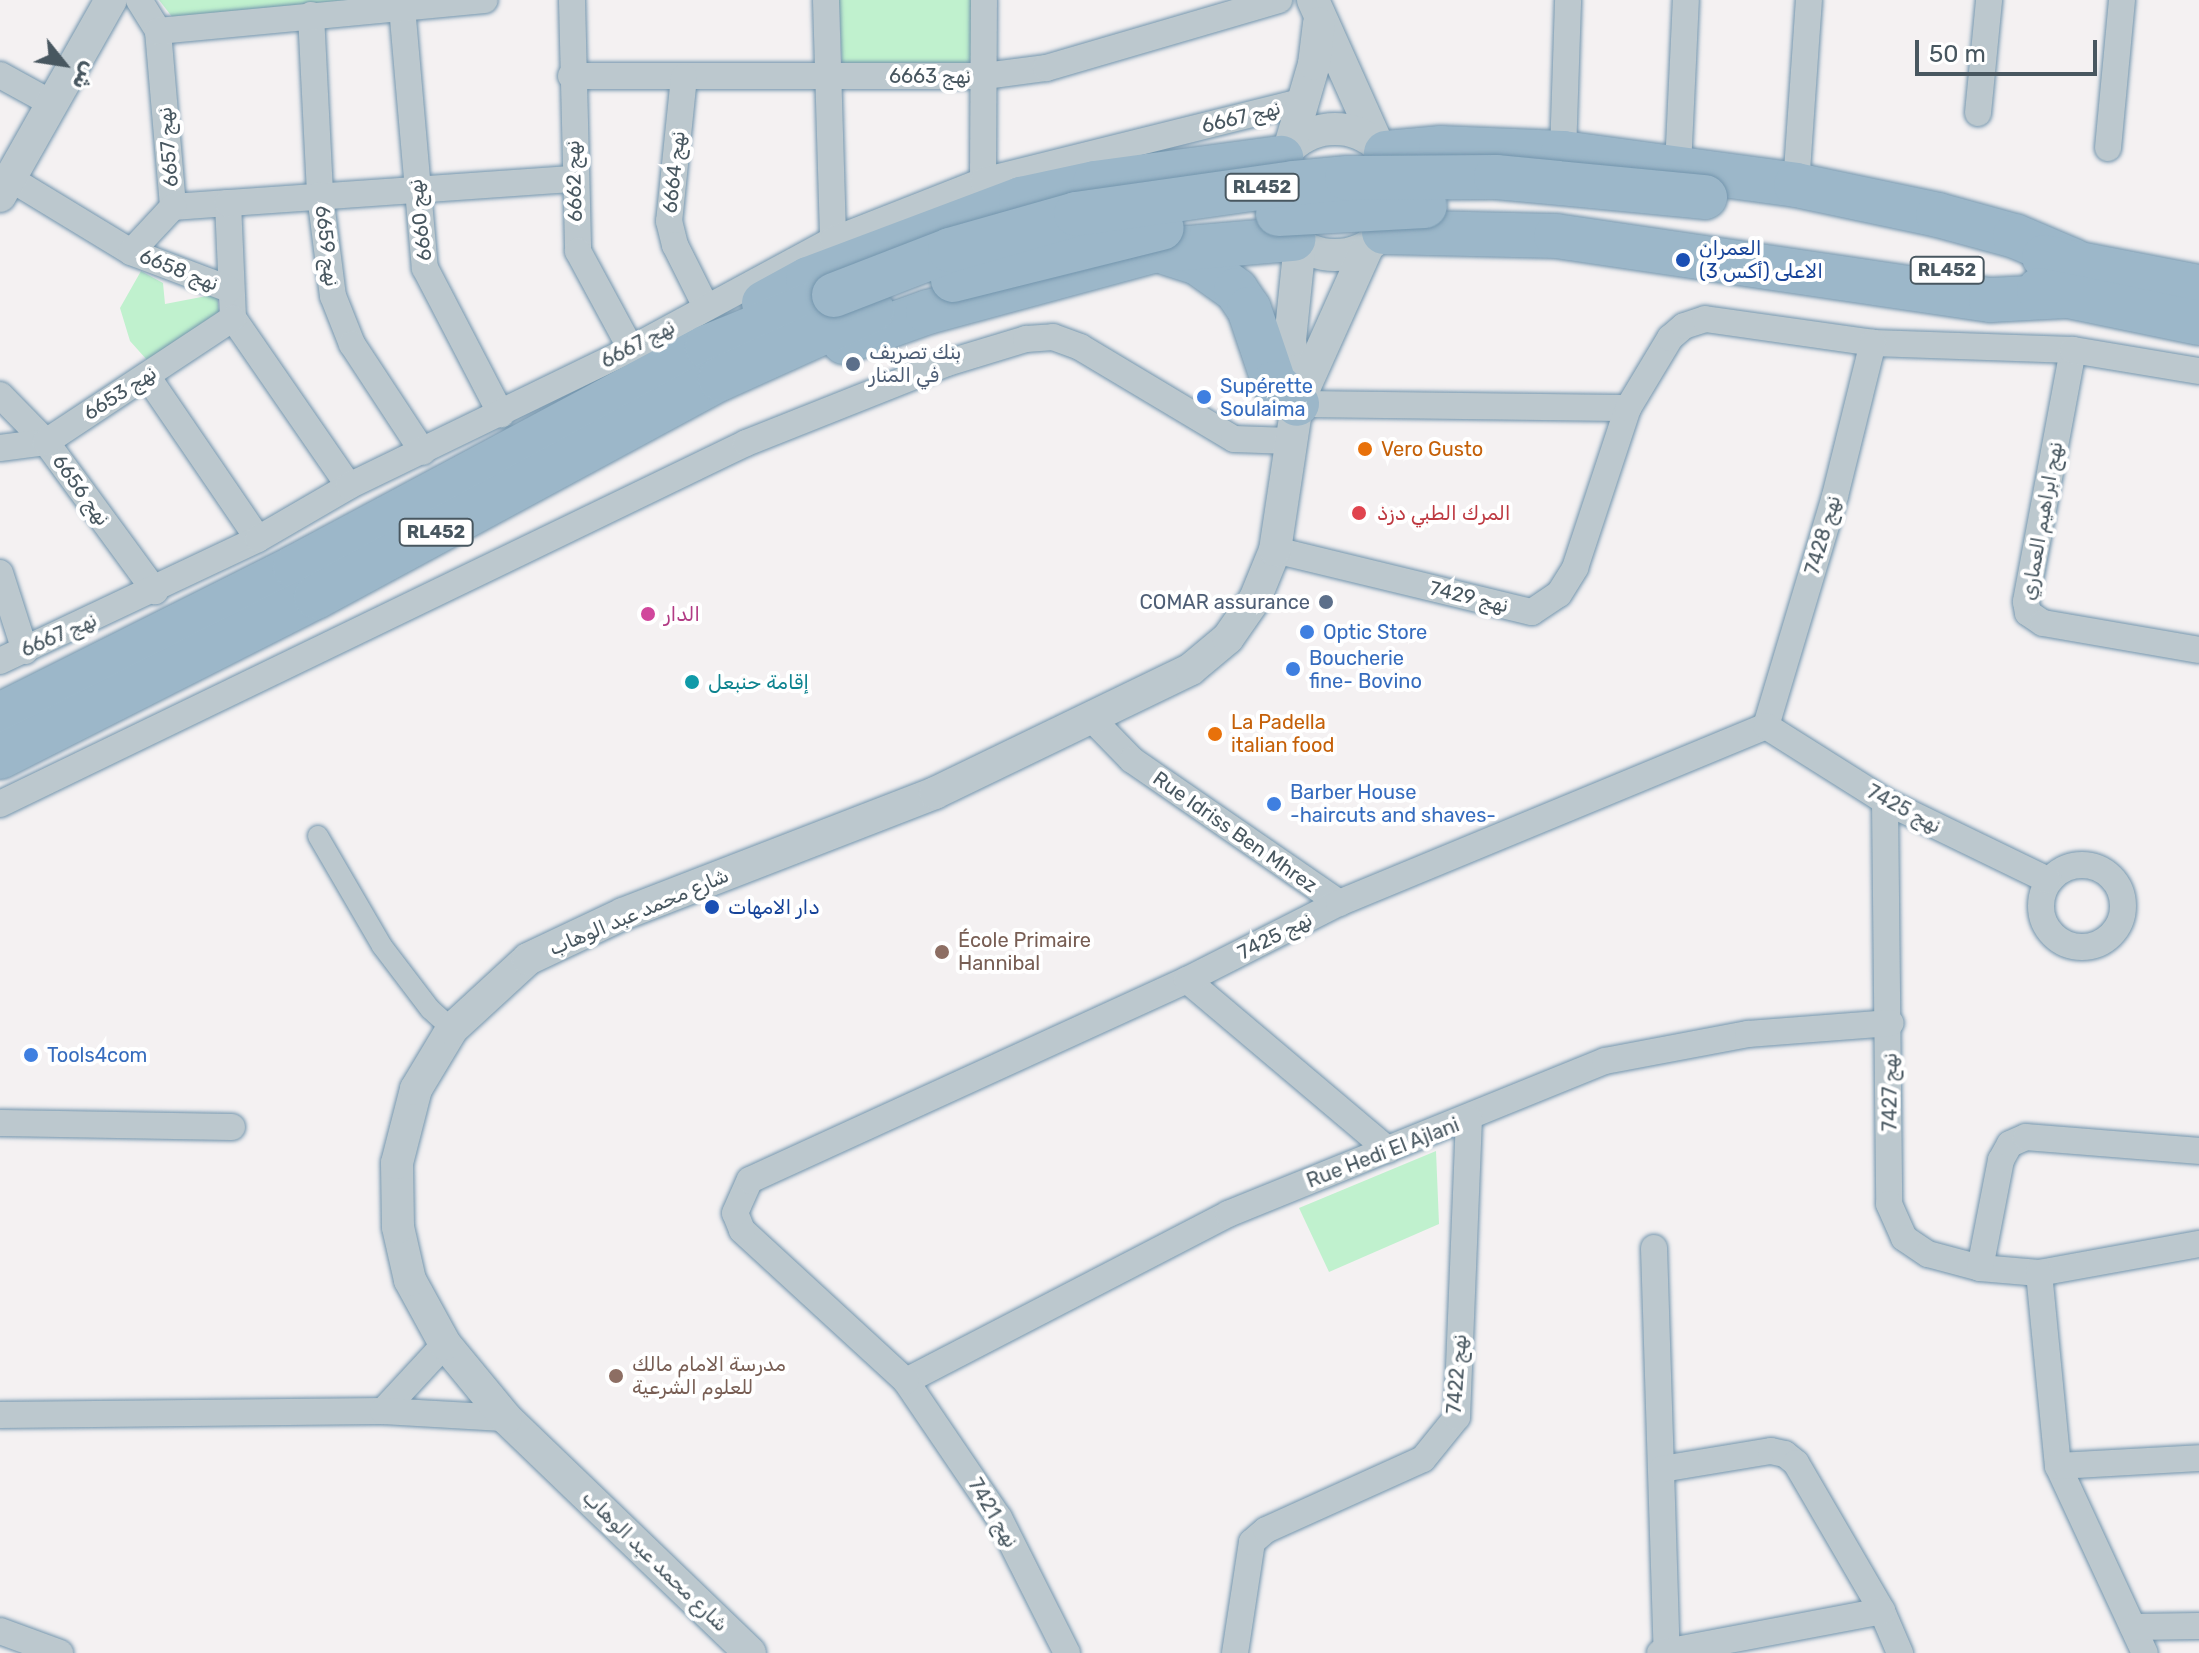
<!DOCTYPE html>
<html>
<head>
<meta charset="utf-8">
<style>
	body { margin:0 }
	#map { position:relative; width:2199px; height:1653px; overflow:hidden; background:#f4f1f2; font-family:Rubik,"Noto Sans Arabic",sans-serif }
	div>[style] { position:absolute }
	[style*='--x'] { left:calc(var(--x)*1px); top:calc(var(--y)*1px); width:calc(var(--w)*1px); rotate:calc(var(--a)*1deg) }
	.green>* { inset:0; background:#c0f1ce }
	.roads { filter:drop-shadow(0 0 2px #7395ad) drop-shadow(0 0 2px #7395ad) }
	.pedestrian>* { height:20px; margin:-10px; padding:0 10px; transform-origin:10px; border-radius:10px; background:#bcc8ce }
	.minor>* { height:26px; margin:-13px; padding:0 13px; transform-origin:13px; border-radius:13px; background:#bcc8ce }
	.minor>.ring { margin:-13px; padding:0; box-sizing:content-box; background:none; border:26px solid #bcc8ce; border-radius:50% }
	.tertiary>* { height:32px; margin:-16px; padding:0 16px; transform-origin:16px; border-radius:16px; background:#bcc8ce }
	.tertiary>.ring { margin:-16px; padding:0; box-sizing:content-box; background:none; border:32px solid #bcc8ce; border-radius:50% }
	.trunk>* { height:44px; margin:-22px; padding:0 22px; transform-origin:22px; border-radius:22px; background:#9cb7c9 }
	.bridges { filter:drop-shadow(0 0 2px #7395ad) drop-shadow(0 0 2px #7395ad) }
	.trunk-bridge>* { height:44px; margin:-22px; padding:0 22px; transform-origin:22px; border-radius:22px; background:#9cb7c9 }
	.dots>* { width:22px; height:22px; translate:-50% -50%; box-sizing:border-box; border:4px solid #fff; border-radius:50% }
	span { translate:-50% -50%; white-space:nowrap; text-align:center; line-height:1.15; -webkit-text-stroke:8px #fff; paint-order:stroke }
	.shield-label span { padding:2px 6px; background:#fff; border:2px solid; border-radius:6px; -webkit-text-stroke-width:0 }
	.shield-label { font-size:18px; color:#485760; font-weight:700 }
	.street-label { font-size:20px; color:#485760 }
	.transit-label { font-size:20px; color:#164399 }
	.left { translate:0 -50%; text-align:left }
	.service-label { font-size:20px; color:#4e5e75 }
	.right { translate:-100% -50%; text-align:right }
	.shop-label { font-size:20px; color:#366cbe }
	.food-label { font-size:20px; color:#c56008 }
	.health-label { font-size:20px; color:#be3a42 }
	.hotel-label { font-size:20px; color:#b23c85 }
	.culture-label { font-size:20px; color:#0d838f }
	.education-label { font-size:20px; color:#785e54 }
	.north { position:absolute; left:24px; top:24px; width:80px; height:80px; -webkit-text-stroke:6px #fff; paint-order:stroke; rotate:120deg; font-size:22px; font-weight:700; line-height:32px; text-align:center; color:#485760 }
	.north::after { content:''; display:block; margin:auto; width:28px; height:36px; background:#485760; clip-path:polygon(50% 0,100% 100%,50% 72%,0 100%) }
	.scale { position:absolute; left:1915px; top:40px; width:182px; height:36px; box-sizing:border-box; border:4px solid #485760; border-top:0; padding-left:10px; font-size:24px; line-height:28px; white-space:nowrap; color:#485760; -webkit-text-stroke:6px #fff; paint-order:stroke }
</style>
</head>
<body>
<div id="map">
	<div class="green">
		<i style="clip-path:polygon(159px 0,363px 0,173px 18px)"></i>
		<i style="clip-path:polygon(839px 0,976px 0,977px 63px,842px 65px)"></i>
		<i style="clip-path:polygon(141px 271px,163px 283px,165px 304px,217px 294px,219px 313px,147px 360px,130px 341px,120px 308px)"></i>
		<i style="clip-path:polygon(1436px 1151px,1439px 1224px,1329px 1272px,1299px 1208px)"></i>
	</div>
	<div class="roads">
		<div class="pedestrian">
			<i style="--x:318;--y:836;--w:127;--a:59.8"></i>
			<i style="--x:382;--y:946;--w:79;--a:52.7"></i>
			<i style="--x:430;--y:1009;--w:30;--a:42"></i>
		</div>
		<div class="minor">
			<i style="--x:139;--y:0;--w:36;--a:58"></i>
			<i style="--x:158;--y:31;--w:177;--a:85.1"></i>
			<i style="--x:173;--y:207;--w:55;--a:-4.2"></i>
			<i style="--x:228;--y:203;--w:115;--a:87.5"></i>
			<i style="--x:233;--y:318;--w:204;--a:55.4"></i>
			<i style="--x:572;--y:0;--w:251;--a:88.6"></i>
			<i style="--x:578;--y:251;--w:111;--a:61.6"></i>
			<i style="--x:826;--y:0;--w:240;--a:88.3"></i>
			<i style="--x:402;--y:7;--w:262;--a:85"></i>
			<i style="--x:425;--y:268;--w:165;--a:62.5"></i>
			<i style="--x:311;--y:15;--w:180;--a:87.1"></i>
			<i style="--x:320;--y:195;--w:102;--a:82.7"></i>
			<i style="--x:333;--y:296;--w:52;--a:68.4"></i>
			<i style="--x:352;--y:344;--w:129;--a:56.7"></i>
			<i style="--x:158;--y:31;--w:328;--a:-5.4"></i>
			<i style="--x:0;--y:75;--w:60;--a:28.7"></i>
			<i style="--x:571;--y:76;--w:414;--a:0"></i>
			<i style="--x:985;--y:76;--w:62;--a:-7.5"></i>
			<i style="--x:1046;--y:68;--w:243;--a:-16.3"></i>
			<i style="--x:684;--y:77;--w:145;--a:95.9"></i>
			<i style="--x:669;--y:221;--w:25;--a:76"></i>
			<i style="--x:675;--y:245;--w:69;--a:63.4"></i>
			<i style="--x:1978;--y:113;--w:114;--a:-84.4"></i>
			<i style="--x:2108;--y:148;--w:149;--a:-84.6"></i>
			<i style="--x:1563;--y:153;--w:153;--a:-88.1"></i>
			<i style="--x:1678;--y:167;--w:167;--a:-87.3"></i>
			<i style="--x:11;--y:179;--w:140;--a:31.3"></i>
			<i style="--x:131;--y:252;--w:105;--a:20.7"></i>
			<i style="--x:983;--y:181;--w:181;--a:-89.7"></i>
			<i style="--x:1796;--y:185;--w:185;--a:-86"></i>
			<i style="--x:228;--y:203;--w:345;--a:-4"></i>
			<i style="--x:131;--y:252;--w:62;--a:-47"></i>
			<i style="--x:2073;--y:350;--w:256;--a:100.6"></i>
			<i style="--x:2026;--y:602;--w:11;--a:80"></i>
			<i style="--x:2028;--y:613;--w:18;--a:34"></i>
			<i style="--x:2043;--y:623;--w:158;--a:9.8"></i>
			<i style="--x:147;--y:376;--w:197;--a:55.7"></i>
			<i style="--x:0;--y:395;--w:66;--a:45.6"></i>
			<i style="--x:46;--y:442;--w:185;--a:53.8"></i>
			<i style="--x:1297;--y:404;--w:331;--a:0.7"></i>
			<i style="--x:0;--y:448;--w:46;--a:-7.4"></i>
			<i style="--x:46;--y:442;--w:224;--a:-33.5"></i>
			<i style="--x:1275;--y:550;--w:264;--a:13.6"></i>
			<i style="--x:1532;--y:612;--w:32;--a:-34"></i>
			<i style="--x:1559;--y:594;--w:31;--a:-58"></i>
			<i style="--x:1575;--y:568;--w:169;--a:-71.7"></i>
			<i style="--x:1628;--y:408;--w:82;--a:-59"></i>
			<i style="--x:1670;--y:338;--w:18;--a:-41"></i>
			<i style="--x:1684;--y:326;--w:22;--a:-18"></i>
			<i style="--x:1705;--y:319;--w:170;--a:8.1"></i>
			<i style="--x:1873;--y:343;--w:200;--a:2"></i>
			<i style="--x:2073;--y:350;--w:128;--a:9.5"></i>
			<i style="--x:0;--y:573;--w:82;--a:72.2"></i>
			<i style="--x:0;--y:661;--w:285;--a:-25.3"></i>
			<i style="--x:258;--y:539;--w:105;--a:-30.2"></i>
			<i style="--x:349;--y:486;--w:314;--a:-25.9"></i>
			<i style="--x:631;--y:349;--w:230;--a:-28.4"></i>
			<i style="--x:833;--y:240;--w:161;--a:-21.5"></i>
			<i style="--x:983;--y:181;--w:331;--a:-14"></i>
			<i style="--x:1092;--y:719;--w:57;--a:45.7"></i>
			<i style="--x:1132;--y:760;--w:252;--a:34.6"></i>
			<i style="--x:1766;--y:726;--w:240;--a:-73.3"></i>
			<i style="--x:1835;--y:496;--w:158;--a:-76.1"></i>
			<i style="--x:1885;--y:801;--w:403;--a:89.4"></i>
			<i style="--x:1889;--y:1204;--w:37;--a:66"></i>
			<i style="--x:1904;--y:1238;--w:29;--a:34"></i>
			<i style="--x:1928;--y:1254;--w:54;--a:15.1"></i>
			<i style="--x:1980;--y:1268;--w:59;--a:4.8"></i>
			<i style="--x:2039;--y:1273;--w:163;--a:-10.3"></i>
			<i style="--x:0;--y:804;--w:829;--a:-25.82"></i>
			<i style="--x:746;--y:443;--w:216;--a:-21.7"></i>
			<i style="--x:947;--y:363;--w:83;--a:-16.9"></i>
			<i style="--x:1026;--y:339;--w:27;--a:-4"></i>
			<i style="--x:1053;--y:337;--w:29;--a:20"></i>
			<i style="--x:1080;--y:347;--w:179;--a:30.9"></i>
			<i style="--x:1234;--y:439;--w:56;--a:2"></i>
			<i class="ring" style="left:2041px;top:865px;width:56px;height:56px"></i>
			<i style="--x:1187;--y:980;--w:263;--a:40.2"></i>
			<i style="--x:0;--y:1123;--w:232;--a:1"></i>
			<i style="--x:1654;--y:1248;--w:404;--a:88.2"></i>
			<i style="--x:1980;--y:1268;--w:110;--a:-79"></i>
			<i style="--x:2001;--y:1160;--w:18;--a:-61"></i>
			<i style="--x:2010;--y:1144;--w:17;--a:-24"></i>
			<i style="--x:2026;--y:1137;--w:174;--a:4.6"></i>
			<i style="--x:2039;--y:1273;--w:194;--a:84.4"></i>
			<i style="--x:2058;--y:1466;--w:206;--a:65.1"></i>
			<i style="--x:906;--y:1381;--w:363;--a:-27.4"></i>
			<i style="--x:1228;--y:1214;--w:407;--a:-22.1"></i>
			<i style="--x:1605;--y:1061;--w:146;--a:-10.7"></i>
			<i style="--x:1748;--y:1034;--w:143;--a:-4.4"></i>
			<i style="--x:383;--y:1411;--w:91;--a:-47.2"></i>
			<i style="--x:0;--y:1415;--w:383;--a:-0.6"></i>
			<i style="--x:383;--y:1411;--w:123;--a:3.3"></i>
			<i style="--x:2058;--y:1466;--w:141;--a:-3.2"></i>
			<i style="--x:1662;--y:1469;--w:110;--a:-9.4"></i>
			<i style="--x:1771;--y:1451;--w:14;--a:12"></i>
			<i style="--x:1785;--y:1454;--w:14;--a:39"></i>
			<i style="--x:1796;--y:1463;--w:171;--a:59.8"></i>
			<i style="--x:1882;--y:1611;--w:46;--a:66.8"></i>
			<i style="--x:2133;--y:1627;--w:66;--a:-0.9"></i>
			<i style="--x:0;--y:1631;--w:64;--a:20.1"></i>
			<i style="--x:1067;--y:1653;--w:151;--a:-116.7"></i>
			<i style="--x:999;--y:1518;--w:166;--a:-124.2"></i>
			<i style="--x:906;--y:1381;--w:223;--a:-137.4"></i>
			<i style="--x:742;--y:1230;--w:18;--a:-112"></i>
			<i style="--x:735;--y:1213;--w:36;--a:-66"></i>
			<i style="--x:750;--y:1180;--w:481;--a:-24.6"></i>
			<i style="--x:1187;--y:980;--w:170;--a:-26.9"></i>
			<i style="--x:1339;--y:903;--w:462;--a:-22.5"></i>
			<i style="--x:1766;--y:726;--w:141;--a:32.2"></i>
			<i style="--x:1885;--y:801;--w:181;--a:25.9"></i>
			<i style="--x:1235;--y:1653;--w:112;--a:-81.3"></i>
			<i style="--x:1252;--y:1542;--w:18;--a:-41"></i>
			<i style="--x:1266;--y:1530;--w:172;--a:-24.3"></i>
			<i style="--x:1423;--y:1459;--w:54;--a:-51"></i>
			<i style="--x:1457;--y:1417;--w:298;--a:-87.7"></i>
			<i style="--x:1660;--y:1653;--w:226;--a:-10.7"></i>
		</div>
		<div class="tertiary">
			<i style="--x:1313;--y:0;--w:157;--a:65.9"></i>
			<i class="ring" style="left:1272px;top:129px;width:94px;height:94px"></i>
			<i style="--x:1290;--y:146;--w:85;--a:-73.7"></i>
			<i style="--x:1314;--y:64;--w:41;--a:-83"></i>
			<i style="--x:0;--y:196;--w:225;--a:-60.5"></i>
			<i style="--x:1297;--y:401;--w:61;--a:-96.5"></i>
			<i style="--x:1290;--y:340;--w:97;--a:-84.1"></i>
			<i style="--x:750;--y:1653;--w:339;--a:-136.1"></i>
			<i style="--x:506;--y:1418;--w:96;--a:-129.5"></i>
			<i style="--x:445;--y:1344;--w:73;--a:-118.7"></i>
			<i style="--x:410;--y:1280;--w:54;--a:-102.8"></i>
			<i style="--x:398;--y:1227;--w:64;--a:-90.9"></i>
			<i style="--x:397;--y:1163;--w:76;--a:-75.6"></i>
			<i style="--x:416;--y:1089;--w:70;--a:-59"></i>
			<i style="--x:452;--y:1029;--w:103;--a:-42.6"></i>
			<i style="--x:528;--y:959;--w:105;--a:-25.3"></i>
			<i style="--x:623;--y:914;--w:335;--a:-21.2"></i>
			<i style="--x:935;--y:793;--w:284;--a:-25.8"></i>
			<i style="--x:1191;--y:669;--w:48;--a:-40"></i>
			<i style="--x:1228;--y:638;--w:47;--a:-55.3"></i>
			<i style="--x:1255;--y:599;--w:53;--a:-67.8"></i>
			<i style="--x:1275;--y:550;--w:148;--a:-81.4"></i>
			<i style="--x:1297;--y:404;--w:171;--a:-65.8"></i>
		</div>
		<div class="trunk">
			<i style="--x:1386;--y:153;--w:55;--a:-5.2"></i>
			<i style="--x:1441;--y:148;--w:122;--a:2.3"></i>
			<i style="--x:1563;--y:153;--w:235;--a:7.8"></i>
			<i style="--x:1796;--y:185;--w:145;--a:11.9"></i>
			<i style="--x:1938;--y:215;--w:80;--a:15.3"></i>
			<i style="--x:2015;--y:236;--w:64;--a:23"></i>
			<i style="--x:1384;--y:232;--w:172;--a:1.3"></i>
			<i style="--x:1556;--y:236;--w:440;--a:8.4"></i>
			<i style="--x:1991;--y:300;--w:75;--a:-3.1"></i>
			<i style="--x:1167;--y:253;--w:33;--a:18"></i>
			<i style="--x:1198;--y:263;--w:47;--a:35.4"></i>
			<i style="--x:1236;--y:290;--w:23;--a:56"></i>
			<i style="--x:1249;--y:309;--w:78;--a:71.3"></i>
			<i style="--x:1274;--y:383;--w:31;--a:42"></i>
			<i style="--x:2044;--y:257;--w:158;--a:11"></i>
			<i style="--x:2039;--y:290;--w:163;--a:11.7"></i>
			<i style="--x:764;--y:303;--w:50;--a:-28.6"></i>
			<i style="--x:808;--y:279;--w:228;--a:-20.6"></i>
			<i style="--x:1021;--y:199;--w:76;--a:-12.2"></i>
			<i style="--x:1095;--y:183;--w:188;--a:-7.7"></i>
			<i style="--x:844;--y:342;--w:89;--a:-19.7"></i>
			<i style="--x:928;--y:312;--w:232;--a:-15.2"></i>
			<i style="--x:1152;--y:251;--w:142;--a:-4.9"></i>
			<i style="--x:0;--y:715;--w:330;--a:-26.6"></i>
			<i style="--x:295;--y:567;--w:467;--a:-28.1"></i>
			<i style="--x:707;--y:347;--w:111;--a:-22.2"></i>
			<i style="--x:0;--y:757;--w:354;--a:-26.9"></i>
			<i style="--x:316;--y:597;--w:459;--a:-28.4"></i>
			<i style="--x:720;--y:379;--w:167;--a:-24.4"></i>
		</div>
	</div>
	<div class="bridges">
		<div class="trunk-bridge">
			<i style="--x:1278;--y:214;--w:147;--a:-3.1"></i>
			<i style="--x:953;--y:280;--w:215;--a:-14"></i>
			<i style="--x:834;--y:295;--w:124;--a:-21.2"></i>
			<i style="--x:950;--y:250;--w:131;--a:-15.9"></i>
			<i style="--x:1076;--y:214;--w:220;--a:-8.1"></i>
			<i style="--x:1294;--y:183;--w:53;--a:-5.4"></i>
			<i style="--x:1347;--y:178;--w:149;--a:-0.4"></i>
			<i style="--x:1496;--y:177;--w:210;--a:5.5"></i>
		</div>
	</div>
	<div class="dots">
		<i style="left:1683px;top:260px;background:#1a4fb4"></i>
		<i style="left:853px;top:364px;background:#5c6f8a"></i>
		<i style="left:1204px;top:397px;background:#3f7fe0"></i>
		<i style="left:1365px;top:449px;background:#e8710a"></i>
		<i style="left:1359px;top:513px;background:#e0444e"></i>
		<i style="left:1326px;top:602px;background:#5c6f8a"></i>
		<i style="left:648px;top:614px;background:#d1479c"></i>
		<i style="left:1307px;top:632px;background:#3f7fe0"></i>
		<i style="left:1293px;top:669px;background:#3f7fe0"></i>
		<i style="left:692px;top:682px;background:#0f9aa8"></i>
		<i style="left:1215px;top:734px;background:#e8710a"></i>
		<i style="left:1274px;top:804px;background:#3f7fe0"></i>
		<i style="left:712px;top:907px;background:#1a4fb4"></i>
		<i style="left:942px;top:952px;background:#8d6e63"></i>
		<i style="left:31px;top:1055px;background:#3f7fe0"></i>
		<i style="left:616px;top:1376px;background:#8d6e63"></i>
	</div>
	<div class="shield-label">
		<span style="left:1262px;top:187px">RL452</span>
		<span style="left:1947px;top:270px">RL452</span>
		<span style="left:436px;top:532px">RL452</span>
	</div>
	<div class="street-label">
		<span style="left:930px;top:76px">نهج 6663</span>
		<span style="left:1241px;top:117px;rotate:-14deg">نهج 6667</span>
		<span style="left:168px;top:147px;rotate:-95deg">نهج 6657</span>
		<span style="left:674px;top:172px;rotate:-84deg">نهج 6664</span>
		<span style="left:574px;top:181px;rotate:-92deg">نهج 6662</span>
		<span style="left:420px;top:220px;rotate:-97deg">نهج 6660</span>
		<span style="left:327px;top:246px;rotate:83deg">نهج 6659</span>
		<span style="left:179px;top:270px;rotate:21deg">نهج 6658</span>
		<span style="left:638px;top:344px;rotate:-28deg">نهج 6667</span>
		<span style="left:120px;top:393px;rotate:-33deg">نهج 6653</span>
		<span style="left:81px;top:490px;rotate:54deg">نهج 6656</span>
		<span style="left:2042px;top:521px;rotate:-80deg">نهج ابراهيم العماري</span>
		<span style="left:1823px;top:535px;rotate:-74deg">نهج 7428</span>
		<span style="left:1469px;top:597px;rotate:13deg">نهج 7429</span>
		<span style="left:59px;top:635px;rotate:-24deg">نهج 6667</span>
		<span style="left:1904px;top:809px;rotate:28deg">نهج 7425</span>
		<span style="left:1235px;top:832px;rotate:35deg">Rue Idriss Ben Mhrez</span>
		<span style="left:639px;top:912px;rotate:-23deg">شارع محمد عبد الوهاب</span>
		<span style="left:1275px;top:936px;rotate:-27deg">نهج 7425</span>
		<span style="left:1890px;top:1092px;rotate:-90deg">نهج 7427</span>
		<span style="left:1383px;top:1153px;rotate:-21deg">Rue Hedi El Ajlani</span>
		<span style="left:1457px;top:1374px;rotate:-86deg">نهج 7422</span>
		<span style="left:993px;top:1513px;rotate:59deg">نهج 7421</span>
		<span style="left:655px;top:1561px;rotate:44deg">شارع محمد عبد الوهاب</span>
	</div>
	<div class="transit-label">
		<span class="left" style="left:1699px;top:260px">العمران<br>الاعلى (أكس 3)</span>
		<span class="left" style="left:728px;top:907px">دار الامهات</span>
	</div>
	<div class="service-label">
		<span class="left" style="left:869px;top:364px">بنك تصريف<br>في المنار</span>
		<span class="right" style="left:1310px;top:602px">COMAR assurance</span>
	</div>
	<div class="shop-label">
		<span class="left" style="left:1220px;top:398px">Supérette<br>Soulaima</span>
		<span class="left" style="left:1323px;top:632px">Optic Store</span>
		<span class="left" style="left:1309px;top:670px">Boucherie<br>fine- Bovino</span>
		<span class="left" style="left:1290px;top:804px">Barber House<br>-haircuts and shaves-</span>
		<span class="left" style="left:47px;top:1055px">Tools4com</span>
	</div>
	<div class="food-label">
		<span class="left" style="left:1381px;top:449px">Vero Gusto</span>
		<span class="left" style="left:1231px;top:734px">La Padella<br>italian food</span>
	</div>
	<div class="health-label">
		<span class="left" style="left:1377px;top:513px">المرك الطبي دزذ</span>
	</div>
	<div class="hotel-label">
		<span class="left" style="left:664px;top:614px">الدار</span>
	</div>
	<div class="culture-label">
		<span class="left" style="left:708px;top:682px">إقامة حنبعل</span>
	</div>
	<div class="education-label">
		<span class="left" style="left:958px;top:952px">École Primaire<br>Hannibal</span>
		<span class="left" style="left:632px;top:1376px">مدرسة الامام مالك<br>للعلوم الشرعية</span>
	</div>
	<div class="north">ش</div>
	<div class="scale">50 m</div>
</div>
</body>
</html>
